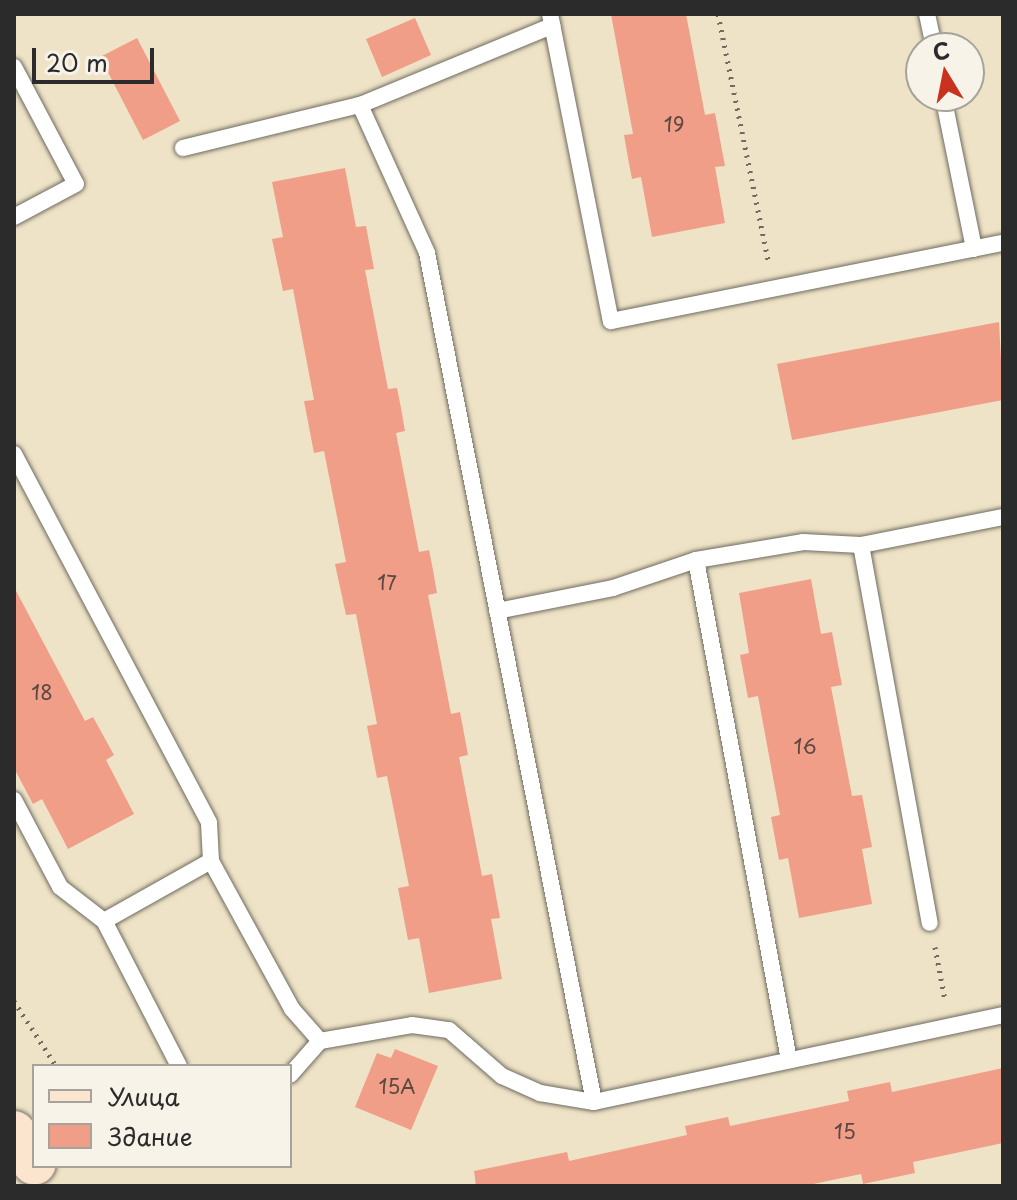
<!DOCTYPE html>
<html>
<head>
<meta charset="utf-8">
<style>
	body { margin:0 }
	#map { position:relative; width:1017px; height:1200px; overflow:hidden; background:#eee3c6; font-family:"Playpen Sans",sans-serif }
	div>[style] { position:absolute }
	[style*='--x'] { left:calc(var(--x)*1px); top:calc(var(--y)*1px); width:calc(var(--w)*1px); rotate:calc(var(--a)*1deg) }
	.building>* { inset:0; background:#f09e87 }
	.path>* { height:5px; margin-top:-2.5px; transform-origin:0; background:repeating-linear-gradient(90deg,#6f6b61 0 2px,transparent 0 8px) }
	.roads { filter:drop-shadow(0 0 2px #6f6b61) drop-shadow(0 0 2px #6f6b61) }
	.lane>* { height:16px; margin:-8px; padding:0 8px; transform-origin:8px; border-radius:8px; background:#fff }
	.secondary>* { height:44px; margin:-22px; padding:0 22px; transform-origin:22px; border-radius:22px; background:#fce5cf }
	span { translate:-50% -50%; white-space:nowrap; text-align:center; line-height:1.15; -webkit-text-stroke:6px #f7f3e8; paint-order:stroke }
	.number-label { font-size:20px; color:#5c4842 }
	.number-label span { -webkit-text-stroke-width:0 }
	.frame { position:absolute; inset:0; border:16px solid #2b2b2b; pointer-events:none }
	.legend { position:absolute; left:32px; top:1064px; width:260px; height:104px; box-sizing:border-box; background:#f7f3e8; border:2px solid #a5a39c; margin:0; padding:10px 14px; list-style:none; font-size:24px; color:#2b2b2b }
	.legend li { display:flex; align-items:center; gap:16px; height:40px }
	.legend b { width:40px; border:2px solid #a5a39c }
	.north { position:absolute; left:905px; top:32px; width:80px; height:80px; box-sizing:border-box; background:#f7f3e8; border:2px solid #a5a39c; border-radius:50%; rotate:350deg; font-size:22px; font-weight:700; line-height:32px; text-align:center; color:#2b2b2b }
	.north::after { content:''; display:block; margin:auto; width:28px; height:36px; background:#c8321e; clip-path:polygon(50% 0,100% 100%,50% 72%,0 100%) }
	.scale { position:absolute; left:32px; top:48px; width:122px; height:36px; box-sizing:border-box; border:4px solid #2b2b2b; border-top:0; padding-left:10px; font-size:24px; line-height:28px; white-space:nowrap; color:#2b2b2b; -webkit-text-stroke:6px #f7f3e8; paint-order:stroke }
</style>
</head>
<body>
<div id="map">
	<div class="building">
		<i style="clip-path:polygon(611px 14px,686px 14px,705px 115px,715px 113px,725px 166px,715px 167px,725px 223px,652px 237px,641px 177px,632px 179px,628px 158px,624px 135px,633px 134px)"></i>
		<i style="clip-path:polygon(415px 18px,431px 55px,382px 77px,366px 39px)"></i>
		<i style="clip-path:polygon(137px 38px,180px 121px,143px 140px,100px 57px)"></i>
		<i style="clip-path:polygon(345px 168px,356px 227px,366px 226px,374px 269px,365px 270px,388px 389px,397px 388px,401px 408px,405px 431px,396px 433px,419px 552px,429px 550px,433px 570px,437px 593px,428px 595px,451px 714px,460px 712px,468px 755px,459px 757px,482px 876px,492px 874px,500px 918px,491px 919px,502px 979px,429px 993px,419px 938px,408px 940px,398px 888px,409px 886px,387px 776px,377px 778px,367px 726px,377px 724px,356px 614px,346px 615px,335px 564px,346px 562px,324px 451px,314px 453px,304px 401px,314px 400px,293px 289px,283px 291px,272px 239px,283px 237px,272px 182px)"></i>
		<i style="clip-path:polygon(999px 322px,1003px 400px,792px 440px,777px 364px)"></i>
		<i style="clip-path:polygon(811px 579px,821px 634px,832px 632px,837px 659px,842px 685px,831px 687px,852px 796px,862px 795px,872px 847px,862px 849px,872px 904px,799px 918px,788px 858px,779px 860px,771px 817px,780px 815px,758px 696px,748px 698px,740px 655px,749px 653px,739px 593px)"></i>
		<i style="clip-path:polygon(14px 587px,85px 721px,93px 717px,114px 755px,106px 760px,134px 814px,68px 849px,42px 799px,33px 804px,14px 768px)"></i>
		<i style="clip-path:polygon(395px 1049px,438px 1066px,411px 1130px,355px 1107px,377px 1053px,391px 1058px)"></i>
		<i style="clip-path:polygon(1003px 1068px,1003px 1143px,913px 1162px,915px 1173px,863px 1184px,861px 1174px,804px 1186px,476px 1186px,474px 1171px,567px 1152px,569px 1161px,687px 1135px,685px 1126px,728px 1117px,730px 1126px,849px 1101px,847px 1091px,890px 1082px,892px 1092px)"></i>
	</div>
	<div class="path">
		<i style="--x:718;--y:14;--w:251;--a:78.5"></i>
		<i style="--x:935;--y:947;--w:54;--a:79.3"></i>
		<i style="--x:14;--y:1001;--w:77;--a:57.1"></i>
	</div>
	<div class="roads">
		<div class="lane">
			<i style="--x:550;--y:14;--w:313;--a:78.8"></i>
			<i style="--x:611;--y:321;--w:400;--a:-11.3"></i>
			<i style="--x:927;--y:14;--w:35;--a:78"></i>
			<i style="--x:14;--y:67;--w:132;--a:62.1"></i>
			<i style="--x:76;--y:184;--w:70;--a:152"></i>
			<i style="--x:943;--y:96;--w:156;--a:78.5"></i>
			<i style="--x:360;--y:105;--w:162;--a:65.6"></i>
			<i style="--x:427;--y:253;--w:865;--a:78.87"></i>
			<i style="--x:183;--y:148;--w:182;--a:-13.7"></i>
			<i style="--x:360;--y:105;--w:208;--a:-22.4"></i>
			<i style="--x:14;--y:454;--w:417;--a:62.1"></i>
			<i style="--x:209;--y:823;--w:38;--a:87"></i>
			<i style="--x:861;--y:545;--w:384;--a:79.7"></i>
			<i style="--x:696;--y:560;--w:509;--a:79.46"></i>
			<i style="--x:497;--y:611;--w:118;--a:-11.2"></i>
			<i style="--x:613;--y:588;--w:88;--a:-18.6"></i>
			<i style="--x:696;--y:560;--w:109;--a:-9.5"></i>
			<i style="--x:803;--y:542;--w:58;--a:3"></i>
			<i style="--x:861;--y:545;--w:145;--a:-11.2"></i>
			<i style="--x:14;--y:800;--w:98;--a:62.1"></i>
			<i style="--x:60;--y:887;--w:56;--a:37.7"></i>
			<i style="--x:320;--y:1041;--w:93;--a:-9.9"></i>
			<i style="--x:412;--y:1025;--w:37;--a:8"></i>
			<i style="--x:449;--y:1030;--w:70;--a:41"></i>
			<i style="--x:502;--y:1076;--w:42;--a:24.1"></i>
			<i style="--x:540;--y:1093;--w:55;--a:9.5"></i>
			<i style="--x:594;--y:1102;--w:418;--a:-12"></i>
			<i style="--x:179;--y:1066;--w:163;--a:-117.3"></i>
			<i style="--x:104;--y:921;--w:123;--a:-29.3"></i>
			<i style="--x:211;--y:861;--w:169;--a:61.3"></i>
			<i style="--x:292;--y:1009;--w:43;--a:48.8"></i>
			<i style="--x:320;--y:1041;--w:45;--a:131.4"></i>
		</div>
		<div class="secondary">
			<i style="--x:14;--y:1133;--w:36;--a:56"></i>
		</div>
	</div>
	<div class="number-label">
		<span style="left:674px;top:124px">19</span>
		<span style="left:387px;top:582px">17</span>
		<span style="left:42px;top:692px">18</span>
		<span style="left:805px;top:746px">16</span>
		<span style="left:397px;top:1086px">15А</span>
		<span style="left:845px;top:1131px">15</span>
	</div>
	<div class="frame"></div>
	<ul class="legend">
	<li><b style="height:10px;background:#fce5cf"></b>Улица</li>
	<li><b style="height:22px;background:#f09e87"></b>Здание</li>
	</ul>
	<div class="north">С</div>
	<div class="scale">20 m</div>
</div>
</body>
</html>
